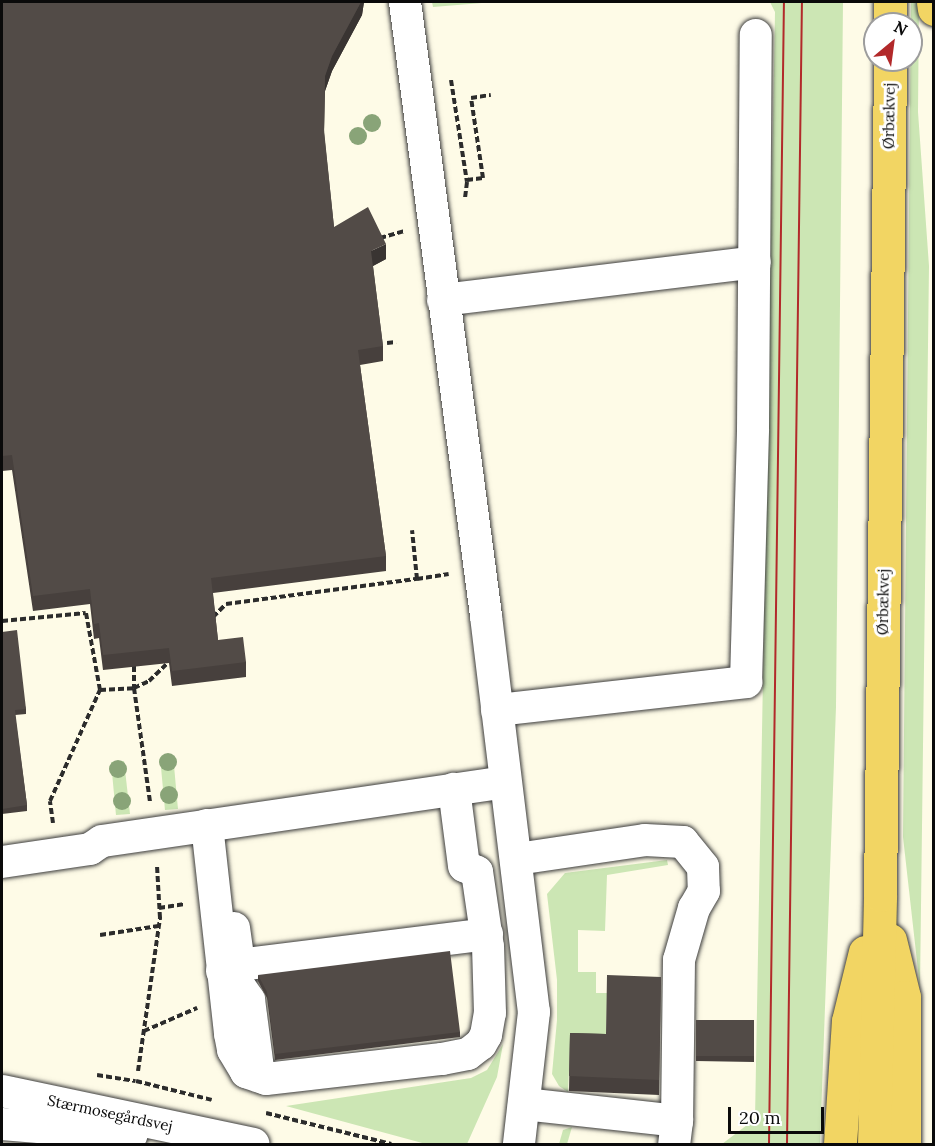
<!DOCTYPE html>
<html>
<head>
<meta charset="utf-8">
<style>
	body { margin:0 }
	#map { position:relative; width:935px; height:1146px; overflow:hidden; background:#fefbe7; font-family:Lora,serif }
	div>[style] { position:absolute }
	[style*='--x'] { left:calc(var(--x)*1px); top:calc(var(--y)*1px); width:calc(var(--w)*1px); rotate:calc(var(--a)*1deg) }
	.green>* { inset:0; background:#cce6b4 }
	.path>* { height:4px; margin-top:-2px; transform-origin:0; background:repeating-linear-gradient(90deg,#2c2c2c 0 6px,transparent 0 9px) }
	.roads { filter:drop-shadow(0 0 2px #3d3d3d) drop-shadow(0 0 2px #3d3d3d) }
	.minor>* { height:32px; margin:-16px; padding:0 16px; transform-origin:16px; border-radius:16px; background:#fff }
	.major>* { height:33px; margin:-16.5px; padding:0 16.5px; transform-origin:16.5px; border-radius:16.5px; background:#f2d563 }
	.tram>* { height:1.5px; margin:-0.75px; padding:0 0.75px; transform-origin:0.75px; border-radius:0.75px; background:#b2292a }
	.trees>* { width:18px; height:18px; margin:-9px; border-radius:50%; background:#89a478 }
	.wall>* { inset:0; background:#47403d }
	.shaded-wall>* { inset:0; background:#393432 }
	.building>* { inset:0; background:#524b47 }
	span { translate:-50% -50%; white-space:nowrap; text-align:center; line-height:1.15; -webkit-text-stroke:6px #fff; paint-order:stroke }
	.street-label { font-size:15px; color:#0a0a0a }
	.frame { position:absolute; inset:0; border:3px solid #0a0a0a; pointer-events:none }
	.north { position:absolute; left:863px; top:12px; width:60px; height:60px; box-sizing:border-box; background:#fff; border:2px solid #9d9d9d; border-radius:50%; rotate:29deg; font-size:16px; font-weight:700; line-height:24px; text-align:center; color:#0a0a0a }
	.north::after { content:''; display:block; margin:auto; width:21px; height:27px; background:#b2292a; clip-path:polygon(50% 0,100% 100%,50% 72%,0 100%) }
	.scale { position:absolute; left:728px; top:1107px; width:96px; height:27px; box-sizing:border-box; border:3px solid #0a0a0a; border-top:0; padding-left:8px; font-size:18px; line-height:21px; white-space:nowrap; color:#0a0a0a; -webkit-text-stroke:4px #fff; paint-order:stroke }
</style>
</head>
<body>
<div id="map">
	<div class="green">
		<i style="clip-path:polygon(432px 2px,494px 2px,433px 7px)"></i>
		<i style="clip-path:polygon(770px 2px,843px 2px,836px 707px,820px 1144px,722px 1144px,755px 1119px,775px 12px)"></i>
		<i style="clip-path:polygon(911px 2px,919px 2px,918px 112px,929px 266px,920px 988px,903px 837px)"></i>
		<i style="clip-path:polygon(173px 755px,178px 809px,165px 810px,160px 757px)"></i>
		<i style="clip-path:polygon(124px 761px,130px 814px,116px 815px,111px 762px)"></i>
		<i style="clip-path:polygon(667px 860px,668px 865px,607px 875px,605px 931px,578px 930px,578px 972px,596px 972px,596px 993px,607px 993px,606px 1049px,570px 1048px,568px 1092px,559px 1086px,552px 1074px,557px 1020px,557px 980px,547px 894px,565px 873px)"></i>
		<i style="clip-path:polygon(503px 1044px,497px 1077px,467px 1144px,426px 1144px,286px 1106px,471px 1078px,487px 1070px)"></i>
		<i style="clip-path:polygon(572px 1127px,567px 1144px,559px 1144px,563px 1130px)"></i>
	</div>
	<div class="path">
		<i style="--x:451;--y:80;--w:103;--a:81.1"></i>
		<i style="--x:467;--y:182;--w:16;--a:97"></i>
		<i style="--x:467;--y:180;--w:16;--a:-7"></i>
		<i style="--x:483;--y:178;--w:81;--a:-98.5"></i>
		<i style="--x:471;--y:98;--w:20;--a:-9"></i>
		<i style="--x:380;--y:238;--w:25;--a:-16"></i>
		<i style="--x:387;--y:343;--w:9;--a:-6"></i>
		<i style="--x:417;--y:579;--w:32;--a:-9"></i>
		<i style="--x:213;--y:617;--w:18;--a:-45"></i>
		<i style="--x:226;--y:604;--w:193;--a:-7.5"></i>
		<i style="--x:417;--y:579;--w:49;--a:-95.8"></i>
		<i style="--x:2;--y:621;--w:84;--a:-5.4"></i>
		<i style="--x:86;--y:613;--w:78;--a:79.7"></i>
		<i style="--x:100;--y:690;--w:34;--a:-3"></i>
		<i style="--x:134;--y:688;--w:17;--a:-25"></i>
		<i style="--x:149;--y:681;--w:29;--a:-44"></i>
		<i style="--x:134;--y:666;--w:22;--a:90"></i>
		<i style="--x:134;--y:688;--w:115;--a:82"></i>
		<i style="--x:53;--y:823;--w:22;--a:-98"></i>
		<i style="--x:50;--y:801;--w:122;--a:-65.8"></i>
		<i style="--x:159;--y:908;--w:26;--a:-9"></i>
		<i style="--x:100;--y:935;--w:59;--a:-8.8"></i>
		<i style="--x:144;--y:1031;--w:58;--a:-23.5"></i>
		<i style="--x:138;--y:1071;--w:155;--a:-81.8"></i>
		<i style="--x:160;--y:918;--w:52;--a:-93.3"></i>
		<i style="--x:97;--y:1075;--w:39;--a:9"></i>
		<i style="--x:136;--y:1081;--w:78;--a:14"></i>
		<i style="--x:266;--y:1113;--w:129;--a:13.9"></i>
	</div>
	<div class="roads">
		<div class="minor">
			<i style="--x:405;--y:2;--w:619;--a:82.48"></i>
			<i style="--x:486;--y:616;--w:399;--a:83.1"></i>
			<i style="--x:534;--y:1012;--w:133;--a:96.5"></i>
			<i style="--x:443;--y:300;--w:314;--a:-6.9"></i>
			<i style="--x:497;--y:710;--w:251;--a:-6.4"></i>
			<i style="--x:746;--y:682;--w:253;--a:-88.4"></i>
			<i style="--x:753;--y:429;--w:394;--a:-89.6"></i>
			<i style="--x:207;--y:825;--w:210;--a:83.7"></i>
			<i style="--x:230;--y:1034;--w:16;--a:79"></i>
			<i style="--x:233;--y:1050;--w:26;--a:59"></i>
			<i style="--x:246;--y:1072;--w:21;--a:19"></i>
			<i style="--x:266;--y:1079;--w:177;--a:-6.5"></i>
			<i style="--x:442;--y:1059;--w:26;--a:-11"></i>
			<i style="--x:468;--y:1054;--w:16;--a:-38"></i>
			<i style="--x:481;--y:1044;--w:10;--a:-61"></i>
			<i style="--x:486;--y:1035;--w:22;--a:-80"></i>
			<i style="--x:490;--y:1013;--w:66;--a:-91.7"></i>
			<i style="--x:488;--y:947;--w:76;--a:-98.3"></i>
			<i style="--x:477;--y:872;--w:14;--a:-155"></i>
			<i style="--x:464;--y:866;--w:78;--a:-97.4"></i>
			<i style="--x:517;--y:859;--w:129;--a:-8.4"></i>
			<i style="--x:645;--y:840;--w:38;--a:3"></i>
			<i style="--x:683;--y:842;--w:32;--a:51"></i>
			<i style="--x:703;--y:867;--w:24;--a:88"></i>
			<i style="--x:704;--y:891;--w:20;--a:120"></i>
			<i style="--x:694;--y:908;--w:54;--a:106.1"></i>
			<i style="--x:679;--y:960;--w:161;--a:90.7"></i>
			<i style="--x:677;--y:1121;--w:23;--a:97"></i>
			<i style="--x:2;--y:862;--w:89;--a:-8.4"></i>
			<i style="--x:90;--y:849;--w:14;--a:-34"></i>
			<i style="--x:102;--y:841;--w:407;--a:-8.3"></i>
			<i style="--x:234;--y:928;--w:37;--a:82"></i>
			<i style="--x:239;--y:965;--w:250;--a:-7.1"></i>
			<i style="--x:222;--y:971;--w:24;--a:42"></i>
			<i style="--x:240;--y:987;--w:16;--a:55"></i>
			<i style="--x:249;--y:1000;--w:77;--a:82.5"></i>
			<i style="--x:2;--y:1091;--w:257;--a:11.9"></i>
			<i style="--x:524;--y:1104;--w:154;--a:6.3"></i>
			<i style="--x:2;--y:1124;--w:130;--a:4.8"></i>
		</div>
		<div class="major">
			<i style="--x:933;--y:2;--w:7;--a:82"></i>
			<i style="--x:890;--y:24;--w:22;--a:-90"></i>
			<i style="--x:890;--y:940;--w:59;--a:76.2"></i>
			<i style="--x:904;--y:997;--w:147;--a:90"></i>
			<i style="--x:840;--y:1144;--w:123;--a:-86.3"></i>
			<i style="--x:848;--y:1021;--w:71;--a:-76.2"></i>
			<i style="--x:874;--y:1144;--w:249;--a:-88.6"></i>
			<i style="--x:880;--y:895;--w:835;--a:-89.31"></i>
		</div>
	</div>
	<div class="tram">
		<i style="--x:769;--y:1144;--w:1142;--a:-89.25"></i>
		<i style="--x:787;--y:1144;--w:1142;--a:-89.25"></i>
	</div>
	<div class="trees">
		<i style="left:372px;top:123px"></i>
		<i style="left:358px;top:136px"></i>
		<i style="left:168px;top:762px"></i>
		<i style="left:118px;top:769px"></i>
		<i style="left:169px;top:795px"></i>
		<i style="left:122px;top:801px"></i>
	</div>
	<div class="wall">
		<i style="clip-path:polygon(2px 2px,364px 2px,362px 15px,332px 71px,325px 91px,324px 133px,334px 227px,386px 259px,373px 266px,383px 346px,383px 361px,360px 365px,386px 556px,386px 571px,213px 593px,218px 640px,246px 662px,246px 677px,172px 686px,169px 663px,103px 670px,99px 638px,94px 639px,90px 604px,33px 611px,12px 470px,2px 471px)"></i>
		<i style="clip-path:polygon(2px 632px,26px 709px,26px 714px,15px 715px,27px 805px,27px 811px,2px 814px)"></i>
		<i style="clip-path:polygon(258px 975px,460px 1032px,460px 1037px,275px 1060px,267px 998px,258px 981px)"></i>
		<i style="clip-path:polygon(661px 977px,659px 1095px,569px 1091px,570px 1033px,606px 1034px)"></i>
		<i style="clip-path:polygon(696px 1020px,754px 1020px,754px 1062px,696px 1061px)"></i>
	</div>
	<div class="shaded-wall">
		<i style="clip-path:polygon(361px 2px,364px 2px,362px 15px,332px 71px,325px 91px,324px 145px,325px 76px,332px 56px)"></i>
		<i style="clip-path:polygon(386px 244px,386px 259px,371px 267px,371px 251px)"></i>
	</div>
	<div class="building">
		<i style="clip-path:polygon(2px 2px,361px 2px,332px 56px,325px 76px,324px 130px,334px 227px,368px 207px,386px 244px,371px 251px,383px 346px,358px 350px,386px 556px,211px 578px,218px 640px,243px 637px,246px 662px,172px 671px,169px 648px,103px 655px,99px 623px,94px 624px,90px 589px,33px 596px,12px 455px,2px 456px)"></i>
		<i style="clip-path:polygon(17px 630px,26px 709px,15px 710px,27px 805px,2px 809px,2px 632px)"></i>
		<i style="clip-path:polygon(450px 951px,460px 1032px,275px 1054px,267px 992px,258px 975px)"></i>
		<i style="clip-path:polygon(607px 975px,661px 977px,659px 1080px,569px 1076px,570px 1033px,606px 1034px)"></i>
		<i style="clip-path:polygon(696px 1020px,754px 1020px,754px 1056px,696px 1056px)"></i>
	</div>
	<div class="street-label">
		<span style="left:889px;top:116px;rotate:-89deg">Ørbækvej</span>
		<span style="left:883px;top:602px;rotate:-89deg">Ørbækvej</span>
		<span style="left:110px;top:1113px;rotate:12deg">Stærmosegårdsvej</span>
	</div>
	<div class="frame"></div>
	<div class="north">N</div>
	<div class="scale">20 m</div>
</div>
</body>
</html>
